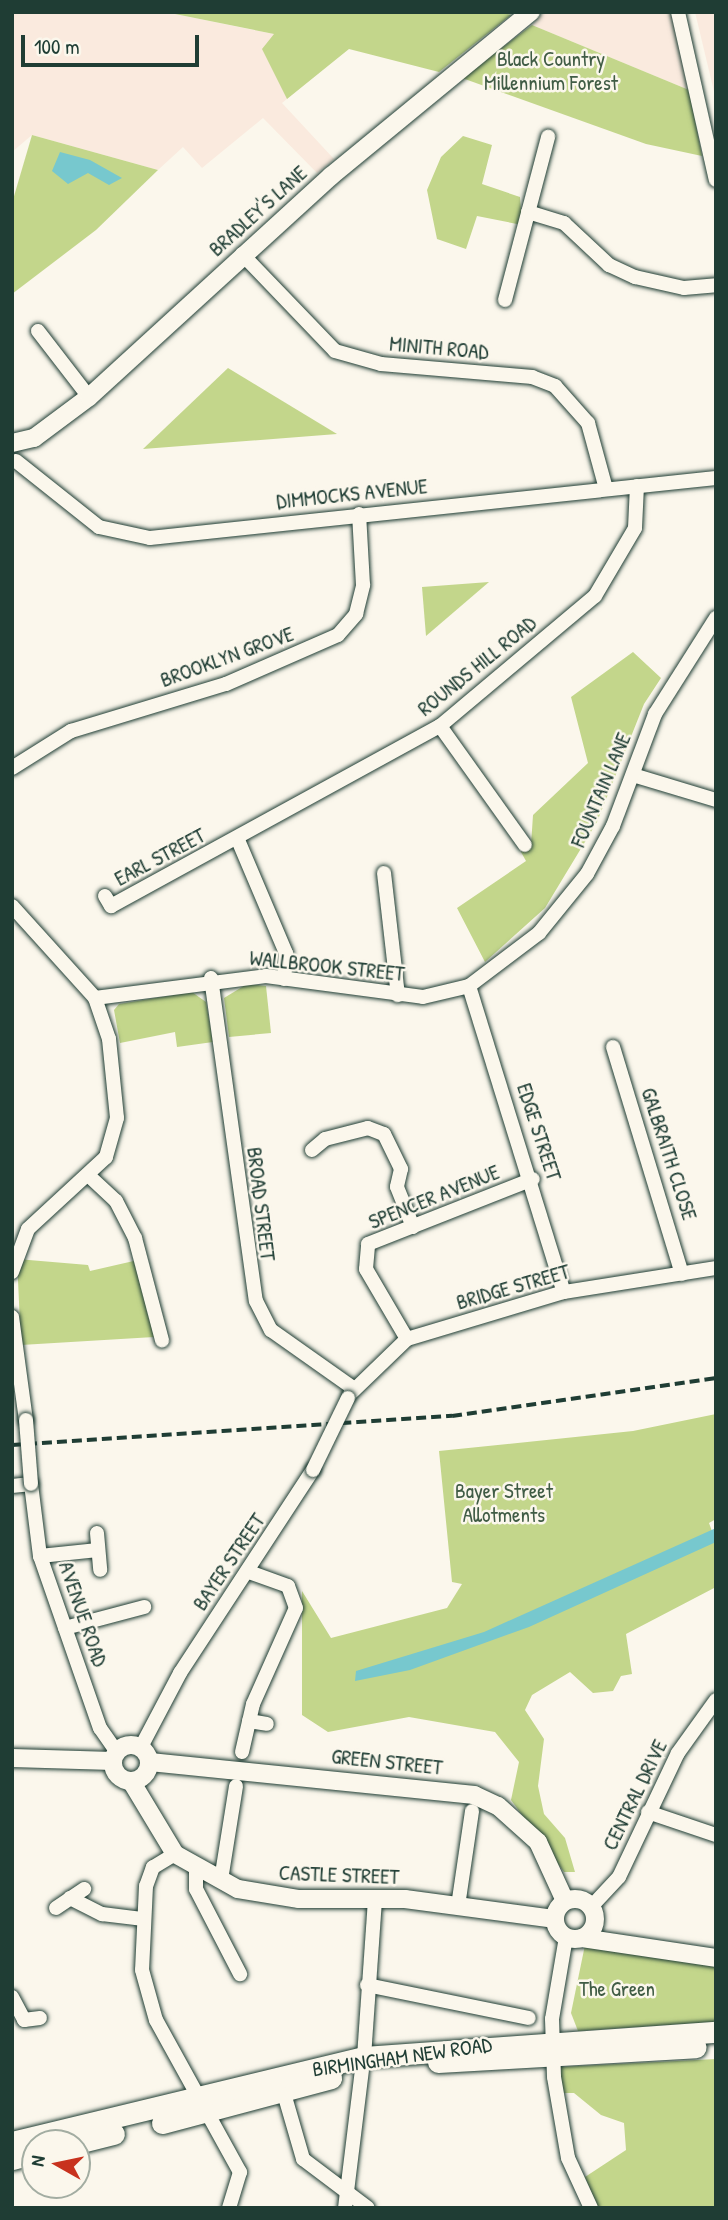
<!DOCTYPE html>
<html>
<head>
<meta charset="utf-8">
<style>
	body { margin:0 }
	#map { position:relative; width:728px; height:2220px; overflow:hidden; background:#fbf7ec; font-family:"Patrick Hand",sans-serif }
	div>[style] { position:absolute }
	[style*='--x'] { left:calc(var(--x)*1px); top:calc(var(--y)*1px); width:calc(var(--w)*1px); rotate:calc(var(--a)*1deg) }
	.built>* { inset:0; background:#faeade }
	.green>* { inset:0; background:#c3d68b }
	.water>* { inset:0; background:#77c8ce }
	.roads { filter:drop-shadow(0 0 2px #1f3d34) drop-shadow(0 0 2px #1f3d34) }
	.minor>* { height:14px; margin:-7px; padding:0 7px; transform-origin:7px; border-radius:7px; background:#fbf7ec }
	.major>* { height:18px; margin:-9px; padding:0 9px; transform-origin:9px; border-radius:9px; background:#fbf7ec }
	.major>.ring { margin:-9px; padding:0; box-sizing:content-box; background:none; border:18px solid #fbf7ec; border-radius:50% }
	.highway>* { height:21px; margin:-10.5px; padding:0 10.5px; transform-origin:10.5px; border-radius:10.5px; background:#fbf7ec }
	.rail>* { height:3.5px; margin-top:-1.75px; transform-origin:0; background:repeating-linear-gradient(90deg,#1f3d34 0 10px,transparent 0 15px) }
	.bridges { filter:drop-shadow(0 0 2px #1f3d34) drop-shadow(0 0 2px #1f3d34) }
	.minor-bridge>* { height:14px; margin:-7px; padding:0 7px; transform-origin:7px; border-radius:7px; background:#fbf7ec }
	span { translate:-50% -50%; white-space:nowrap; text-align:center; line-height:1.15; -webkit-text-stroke:5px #fbf7ec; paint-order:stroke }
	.park-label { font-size:21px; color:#405c45 }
	.street-label { font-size:21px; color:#1f3d34 }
	.frame { position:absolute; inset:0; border:14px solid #1f3d34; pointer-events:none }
	.north { position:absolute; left:21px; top:2129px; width:70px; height:70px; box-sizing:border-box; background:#fbf7ec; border:2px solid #a3ada2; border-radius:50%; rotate:279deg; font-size:19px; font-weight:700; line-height:28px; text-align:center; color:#1f3d34 }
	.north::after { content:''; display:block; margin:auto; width:24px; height:32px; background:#c8321e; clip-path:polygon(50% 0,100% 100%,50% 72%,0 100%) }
	.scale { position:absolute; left:21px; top:35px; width:178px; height:32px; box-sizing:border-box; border:4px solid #1f3d34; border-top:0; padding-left:9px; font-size:21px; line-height:24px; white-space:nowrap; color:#1f3d34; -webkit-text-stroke:5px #fbf7ec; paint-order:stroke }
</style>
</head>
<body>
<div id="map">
	<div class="built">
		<i style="clip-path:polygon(12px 12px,165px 12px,348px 49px,282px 103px,334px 159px,317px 173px,263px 118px,202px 168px,183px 147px,158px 170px,32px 135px,12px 152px)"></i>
		<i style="clip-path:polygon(544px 12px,672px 12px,689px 90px,532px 25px)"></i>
		<i style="clip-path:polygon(695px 12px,716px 12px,716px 100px)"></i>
	</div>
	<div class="green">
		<i style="clip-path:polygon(165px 12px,502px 12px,511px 15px,439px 72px,349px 49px,287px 99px,262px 49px,274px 34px)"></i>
		<i style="clip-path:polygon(532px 25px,689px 90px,702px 156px,646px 144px,462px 78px)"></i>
		<i style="clip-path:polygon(32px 135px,158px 170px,96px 230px,12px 294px,12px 203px)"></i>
		<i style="clip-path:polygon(463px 136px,492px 145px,482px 184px,520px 197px,522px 225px,477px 216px,466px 249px,437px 239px,427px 190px,441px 157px)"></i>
		<i style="clip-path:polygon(228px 368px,337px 434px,143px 449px)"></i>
		<i style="clip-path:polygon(489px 582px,426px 636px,422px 587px)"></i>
		<i style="clip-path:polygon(633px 652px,661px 678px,644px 704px,597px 822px,545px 908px,485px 962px,457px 908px,526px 861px,521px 852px,531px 845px,533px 815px,588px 763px,571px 697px)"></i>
		<i style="clip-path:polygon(247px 984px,266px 986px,271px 1033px,229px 1037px,224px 998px)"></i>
		<i style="clip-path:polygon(192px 992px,206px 1002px,213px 1042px,177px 1047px,175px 1032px,120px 1043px,114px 1010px,119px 1004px)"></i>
		<i style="clip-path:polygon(17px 1259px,88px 1265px,90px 1271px,138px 1260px,154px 1337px,21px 1345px)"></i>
		<i style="clip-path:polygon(716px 1414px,716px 1519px,709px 1523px,716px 1542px,716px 1587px,626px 1634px,632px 1674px,621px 1676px,613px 1691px,593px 1693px,570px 1672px,532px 1695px,525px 1710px,544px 1739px,538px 1786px,544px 1814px,565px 1838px,575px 1872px,564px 1872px,511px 1800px,519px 1762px,495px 1732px,409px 1717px,328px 1732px,302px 1715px,302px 1591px,331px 1638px,447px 1608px,462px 1584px,452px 1582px,439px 1451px,633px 1431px)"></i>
		<i style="clip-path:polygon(585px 1945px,716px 1965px,716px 2022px,578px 2031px,571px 2013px)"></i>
		<i style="clip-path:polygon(716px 2059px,716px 2208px,598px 2208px,585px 2177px,626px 2150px,624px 2123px,601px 2115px,574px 2093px,559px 2093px,559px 2067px)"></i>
	</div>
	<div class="water">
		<i style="clip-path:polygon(60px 152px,90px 160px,122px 178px,109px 185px,88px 173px,68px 184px,52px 171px)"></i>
		<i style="clip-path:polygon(716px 1528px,716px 1542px,529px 1627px,410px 1670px,355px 1681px,356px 1671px,484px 1632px)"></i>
	</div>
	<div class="roads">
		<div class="minor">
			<i style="--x:678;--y:12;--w:172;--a:77.3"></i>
			<i style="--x:528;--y:212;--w:38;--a:17"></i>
			<i style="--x:564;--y:223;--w:62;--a:43"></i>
			<i style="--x:609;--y:265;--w:29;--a:25"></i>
			<i style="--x:635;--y:277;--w:50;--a:12.7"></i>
			<i style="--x:684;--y:288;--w:32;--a:-5"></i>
			<i style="--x:242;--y:254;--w:134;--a:46.2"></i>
			<i style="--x:335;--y:351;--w:48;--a:15.8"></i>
			<i style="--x:381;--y:364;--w:152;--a:4.9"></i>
			<i style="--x:532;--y:377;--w:25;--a:21"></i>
			<i style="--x:555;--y:386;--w:50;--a:48.3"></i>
			<i style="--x:588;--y:423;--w:68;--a:74.7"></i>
			<i style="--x:505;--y:300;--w:169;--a:-75.2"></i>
			<i style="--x:38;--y:331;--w:83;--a:52.3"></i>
			<i style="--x:16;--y:461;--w:106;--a:38.5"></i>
			<i style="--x:99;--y:527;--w:52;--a:12.2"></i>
			<i style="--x:150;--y:538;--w:569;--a:-6.05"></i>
			<i style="--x:440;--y:726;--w:146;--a:54.5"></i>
			<i style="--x:12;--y:768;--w:70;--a:-32.1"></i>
			<i style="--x:71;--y:731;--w:162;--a:-16.9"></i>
			<i style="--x:226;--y:684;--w:122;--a:-23.6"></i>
			<i style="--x:338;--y:635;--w:28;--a:-49"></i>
			<i style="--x:356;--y:614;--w:30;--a:-76"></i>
			<i style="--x:363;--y:585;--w:71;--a:-93.2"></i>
			<i style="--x:633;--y:775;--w:87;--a:16.8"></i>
			<i style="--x:238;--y:840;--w:123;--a:67"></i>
			<i style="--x:286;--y:953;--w:26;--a:94"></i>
			<i style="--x:384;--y:873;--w:123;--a:83.5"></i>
			<i style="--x:105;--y:896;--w:12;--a:59"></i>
			<i style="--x:111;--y:906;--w:375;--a:-28.7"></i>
			<i style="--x:440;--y:726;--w:202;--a:-40"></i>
			<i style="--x:595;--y:596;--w:79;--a:-59.5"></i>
			<i style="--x:635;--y:528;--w:42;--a:-87.3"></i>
			<i style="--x:12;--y:906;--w:124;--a:47.9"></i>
			<i style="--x:95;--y:998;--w:43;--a:71.1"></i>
			<i style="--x:109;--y:1039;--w:79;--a:84.2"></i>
			<i style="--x:117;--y:1118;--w:41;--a:105.8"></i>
			<i style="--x:106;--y:1157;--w:106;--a:137.3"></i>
			<i style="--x:28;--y:1229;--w:46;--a:110.4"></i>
			<i style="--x:211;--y:978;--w:326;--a:82.1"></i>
			<i style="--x:256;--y:1301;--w:33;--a:63"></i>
			<i style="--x:271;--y:1330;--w:100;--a:35.3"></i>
			<i style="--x:469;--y:986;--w:320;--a:72.8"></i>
			<i style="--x:95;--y:998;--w:172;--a:-7.3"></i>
			<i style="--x:266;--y:976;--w:158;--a:7.6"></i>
			<i style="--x:423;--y:997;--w:47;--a:-13.4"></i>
			<i style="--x:469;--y:986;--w:88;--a:-37.1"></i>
			<i style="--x:539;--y:933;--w:76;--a:-50.9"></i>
			<i style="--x:587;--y:874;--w:55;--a:-61.6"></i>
			<i style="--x:613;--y:826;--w:120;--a:-69.4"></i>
			<i style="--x:655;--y:714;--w:114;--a:-57.6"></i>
			<i style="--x:613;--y:1047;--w:237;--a:73.1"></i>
			<i style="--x:312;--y:1150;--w:17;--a:-40"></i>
			<i style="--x:325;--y:1139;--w:44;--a:-14.3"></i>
			<i style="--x:368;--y:1128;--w:17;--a:21"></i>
			<i style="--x:384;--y:1134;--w:39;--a:64"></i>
			<i style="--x:401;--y:1169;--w:18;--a:103"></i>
			<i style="--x:397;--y:1187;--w:43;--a:68.2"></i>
			<i style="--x:88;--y:1175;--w:38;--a:43"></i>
			<i style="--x:116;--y:1201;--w:42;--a:62.8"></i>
			<i style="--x:135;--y:1238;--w:106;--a:75.2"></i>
			<i style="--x:12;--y:1317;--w:104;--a:82.3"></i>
			<i style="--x:407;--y:1339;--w:81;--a:-120.4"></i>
			<i style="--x:366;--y:1269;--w:25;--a:-85"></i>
			<i style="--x:368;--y:1244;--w:177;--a:-21.5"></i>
			<i style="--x:350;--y:1394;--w:79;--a:-44"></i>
			<i style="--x:407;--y:1339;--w:164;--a:-16.7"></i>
			<i style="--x:564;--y:1292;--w:154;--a:-9"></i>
			<i style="--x:12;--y:1486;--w:19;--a:-6"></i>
			<i style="--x:31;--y:1484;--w:73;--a:82.9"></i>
			<i style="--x:40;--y:1556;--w:182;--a:70.8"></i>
			<i style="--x:100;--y:1728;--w:28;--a:55"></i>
			<i style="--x:97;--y:1533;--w:37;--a:85"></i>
			<i style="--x:40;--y:1556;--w:58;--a:-5.9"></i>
			<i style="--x:65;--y:1628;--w:82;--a:-14.9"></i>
			<i style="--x:249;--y:1721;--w:18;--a:9"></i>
			<i style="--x:141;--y:1747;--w:84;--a:-62.2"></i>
			<i style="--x:180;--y:1673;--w:243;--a:-56.8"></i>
			<i style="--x:242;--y:1752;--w:49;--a:-77.1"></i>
			<i style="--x:253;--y:1704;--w:105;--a:-65.9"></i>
			<i style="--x:296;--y:1608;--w:23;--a:-110"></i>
			<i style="--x:288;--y:1586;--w:41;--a:-160.3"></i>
			<i style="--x:648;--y:1812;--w:72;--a:18.7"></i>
			<i style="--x:175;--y:1854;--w:26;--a:149"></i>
			<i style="--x:153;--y:1867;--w:20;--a:110"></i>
			<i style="--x:146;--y:1886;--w:84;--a:92.7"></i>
			<i style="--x:142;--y:1970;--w:52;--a:74.4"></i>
			<i style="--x:156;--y:2020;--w:174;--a:61.1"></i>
			<i style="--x:240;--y:2172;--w:38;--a:107"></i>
			<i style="--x:196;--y:1869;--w:20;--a:90"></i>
			<i style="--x:196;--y:1889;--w:96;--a:62.6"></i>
			<i style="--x:221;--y:1880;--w:95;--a:-80.9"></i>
			<i style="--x:70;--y:1898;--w:36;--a:27"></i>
			<i style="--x:102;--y:1914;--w:38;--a:7"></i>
			<i style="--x:458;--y:1906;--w:96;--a:-81.6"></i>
			<i style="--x:591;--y:1907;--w:41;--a:-47"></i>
			<i style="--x:619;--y:1877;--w:137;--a:-64.6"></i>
			<i style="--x:678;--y:1753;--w:65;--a:-54.4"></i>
			<i style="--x:56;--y:1908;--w:34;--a:-34"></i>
			<i style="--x:566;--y:1937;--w:83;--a:99.7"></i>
			<i style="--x:552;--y:2019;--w:58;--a:88"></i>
			<i style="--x:554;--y:2077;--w:82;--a:80.2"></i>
			<i style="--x:568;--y:2158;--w:55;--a:65.3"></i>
			<i style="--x:367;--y:1985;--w:165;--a:11.5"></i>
			<i style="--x:12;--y:1997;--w:26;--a:62"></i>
			<i style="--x:24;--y:2020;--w:16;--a:-7"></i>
			<i style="--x:364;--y:2057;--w:159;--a:-86"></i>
			<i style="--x:283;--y:2090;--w:72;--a:73.8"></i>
			<i style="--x:303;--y:2159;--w:81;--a:37"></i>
			<i style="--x:345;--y:2208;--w:139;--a:-83"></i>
		</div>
		<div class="major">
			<i style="--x:12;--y:443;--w:23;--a:-13"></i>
			<i style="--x:34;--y:438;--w:69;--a:-36.7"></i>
			<i style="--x:89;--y:397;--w:328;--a:-42.4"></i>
			<i style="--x:331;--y:176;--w:259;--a:-39.4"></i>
			<i class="ring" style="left:113px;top:1745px;width:18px;height:18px"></i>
			<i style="--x:12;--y:1758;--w:101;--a:1.7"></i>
			<i style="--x:150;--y:1762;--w:326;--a:5.8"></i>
			<i style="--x:474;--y:1795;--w:26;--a:25"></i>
			<i style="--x:498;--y:1806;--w:54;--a:42"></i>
			<i style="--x:538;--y:1842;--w:65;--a:65.4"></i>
			<i style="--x:131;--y:1781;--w:85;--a:58.9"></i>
			<i style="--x:175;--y:1854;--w:72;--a:29.1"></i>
			<i style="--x:238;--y:1889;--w:62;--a:9.3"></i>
			<i style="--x:299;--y:1899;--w:106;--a:0"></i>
			<i style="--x:405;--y:1899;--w:150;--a:7.6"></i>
			<i class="ring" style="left:555px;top:1899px;width:22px;height:22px"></i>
			<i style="--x:582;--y:1938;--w:135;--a:8.5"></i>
		</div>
		<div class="highway">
			<i style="--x:438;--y:2062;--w:258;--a:-3.3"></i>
			<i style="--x:162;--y:2123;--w:175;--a:-14.9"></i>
			<i style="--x:12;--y:2142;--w:362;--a:-13.6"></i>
			<i style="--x:364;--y:2057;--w:353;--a:-4.1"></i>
			<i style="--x:77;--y:2143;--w:38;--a:-14"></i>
			<i style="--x:12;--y:2159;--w:24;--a:-15"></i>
		</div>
	</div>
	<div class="rail">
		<i style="--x:12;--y:1445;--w:441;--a:-3.8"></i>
		<i style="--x:452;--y:1416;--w:267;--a:-8.2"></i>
	</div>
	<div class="bridges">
		<div class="minor-bridge">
			<i style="--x:26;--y:1420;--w:64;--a:85.5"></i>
			<i style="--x:313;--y:1470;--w:80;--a:-64.1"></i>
		</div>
	</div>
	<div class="park-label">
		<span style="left:551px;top:71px">Black Country<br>Millennium Forest</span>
		<span style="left:504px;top:1503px">Bayer Street<br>Allotments</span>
		<span style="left:617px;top:1989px">The Green</span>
	</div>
	<div class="street-label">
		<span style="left:258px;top:211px;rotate:-42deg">BRADLEY'S LANE</span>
		<span style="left:439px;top:348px;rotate:5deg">MINITH ROAD</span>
		<span style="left:352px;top:494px;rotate:-6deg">DIMMOCKS AVENUE</span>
		<span style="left:227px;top:657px;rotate:-20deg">BROOKLYN GROVE</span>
		<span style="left:477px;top:666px;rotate:-39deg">ROUNDS HILL ROAD</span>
		<span style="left:601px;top:790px;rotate:-67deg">FOUNTAIN LANE</span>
		<span style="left:160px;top:857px;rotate:-28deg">EARL STREET</span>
		<span style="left:327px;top:966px;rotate:6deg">WALLBROOK STREET</span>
		<span style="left:539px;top:1132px;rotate:72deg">EDGE STREET</span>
		<span style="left:669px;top:1154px;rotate:72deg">GALBRAITH CLOSE</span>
		<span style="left:434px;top:1197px;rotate:-22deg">SPENCER AVENUE</span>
		<span style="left:261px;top:1204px;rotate:83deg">BROAD STREET</span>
		<span style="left:513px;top:1287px;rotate:-16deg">BRIDGE STREET</span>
		<span style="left:229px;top:1562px;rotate:-56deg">BAYER STREET</span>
		<span style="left:83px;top:1614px;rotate:71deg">AVENUE ROAD</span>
		<span style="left:387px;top:1762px;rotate:6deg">GREEN STREET</span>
		<span style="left:635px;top:1795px;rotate:-64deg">CENTRAL DRIVE</span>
		<span style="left:339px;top:1875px;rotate:2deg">CASTLE STREET</span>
		<span style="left:402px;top:2057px;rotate:-8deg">BIRMINGHAM NEW ROAD</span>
	</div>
	<div class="frame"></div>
	<div class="north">N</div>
	<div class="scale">100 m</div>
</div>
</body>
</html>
